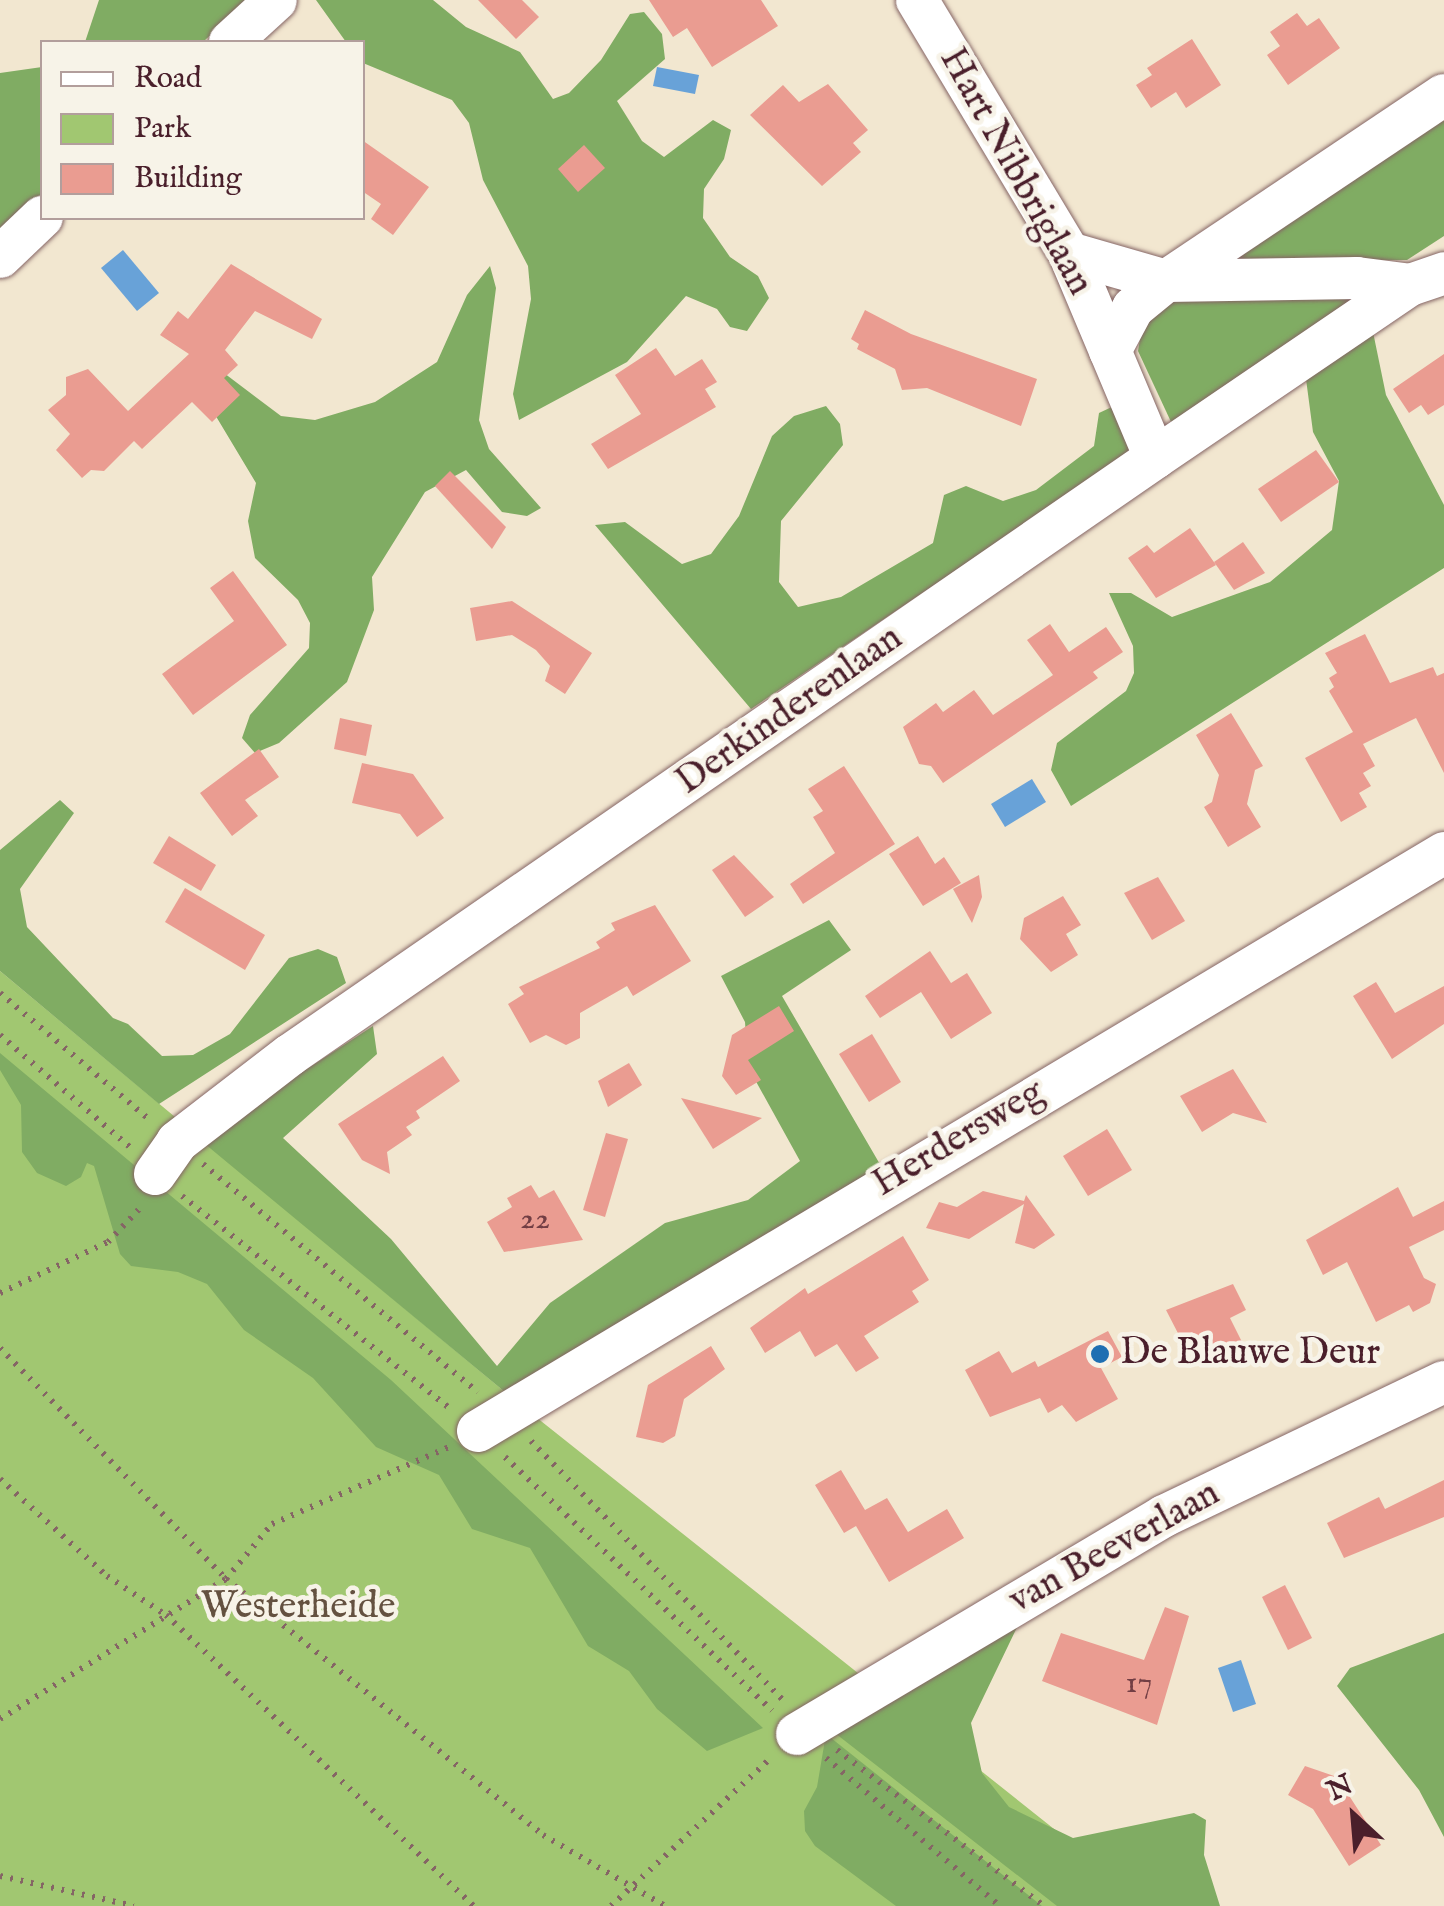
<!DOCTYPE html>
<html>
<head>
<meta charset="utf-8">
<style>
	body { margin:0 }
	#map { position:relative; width:1444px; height:1906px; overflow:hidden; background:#f2e7d0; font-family:"IM FELL English",serif }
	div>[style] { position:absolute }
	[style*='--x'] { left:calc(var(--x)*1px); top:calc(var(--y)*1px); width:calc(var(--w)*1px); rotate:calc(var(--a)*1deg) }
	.green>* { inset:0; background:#a1c771 }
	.forest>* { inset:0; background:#80ac63 }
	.water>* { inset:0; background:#68a2d8 }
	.building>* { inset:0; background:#ea9c91 }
	.path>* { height:6px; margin-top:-3px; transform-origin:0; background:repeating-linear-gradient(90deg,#856565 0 2.5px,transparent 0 10.5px) }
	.roads { filter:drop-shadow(0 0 2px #856565) drop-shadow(0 0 2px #856565) }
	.minor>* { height:42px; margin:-21px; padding:0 21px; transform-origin:21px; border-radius:21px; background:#fff }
	.dots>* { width:28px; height:28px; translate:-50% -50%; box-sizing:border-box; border:5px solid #f7f3e8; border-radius:50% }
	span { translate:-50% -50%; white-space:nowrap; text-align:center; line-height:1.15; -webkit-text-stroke:9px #f7f3e8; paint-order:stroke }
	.number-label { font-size:32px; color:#723e44 }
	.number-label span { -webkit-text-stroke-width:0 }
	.street-label { font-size:38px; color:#4a1f2b }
	.poi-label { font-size:38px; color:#4a1f2b }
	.left { translate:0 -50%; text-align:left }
	.park-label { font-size:38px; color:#645140 }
	.legend { position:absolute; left:40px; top:40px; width:325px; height:180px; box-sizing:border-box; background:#f7f3e8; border:2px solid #b29e9c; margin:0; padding:12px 18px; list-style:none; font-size:30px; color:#4a1f2b }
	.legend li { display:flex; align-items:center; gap:20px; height:50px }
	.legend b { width:50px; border:2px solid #b29e9c }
	.north { position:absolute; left:1304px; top:1766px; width:100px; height:100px; -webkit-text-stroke:8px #f7f3e8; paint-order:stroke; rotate:334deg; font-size:28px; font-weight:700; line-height:40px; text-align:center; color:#4a1f2b }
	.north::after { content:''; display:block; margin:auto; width:35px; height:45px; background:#4a1f2b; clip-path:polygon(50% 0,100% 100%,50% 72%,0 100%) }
</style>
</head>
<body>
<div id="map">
	<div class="green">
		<i style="clip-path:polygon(0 971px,512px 1398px,1151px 1906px,0 1906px)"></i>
	</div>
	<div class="forest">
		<i style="clip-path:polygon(99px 0,248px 0,203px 42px,85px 42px)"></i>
		<i style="clip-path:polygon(316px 0,433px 0,466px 27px,520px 52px,553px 99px,569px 93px,601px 60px,630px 14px,644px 12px,662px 34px,665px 59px,617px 101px,642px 141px,664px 157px,713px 120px,731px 130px,724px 159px,704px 189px,703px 218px,730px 257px,758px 276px,769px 298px,747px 331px,730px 327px,717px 309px,686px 296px,627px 362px,519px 420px,513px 394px,531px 299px,528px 266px,483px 180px,469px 123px,452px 100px,363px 63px,362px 42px,346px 42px)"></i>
		<i style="clip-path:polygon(42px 67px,42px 193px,0 232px,0 73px)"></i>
		<i style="clip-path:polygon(1444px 104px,1444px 236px,1407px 260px,1207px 261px)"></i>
		<i style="clip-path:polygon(490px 266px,496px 288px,479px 420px,489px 449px,541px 508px,527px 516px,502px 512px,466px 470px,425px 492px,372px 577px,374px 610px,347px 682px,279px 743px,255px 753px,242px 738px,250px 715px,309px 648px,310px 623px,298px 600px,255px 558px,248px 521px,256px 483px,208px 403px,220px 370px,281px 416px,315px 420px,375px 402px,437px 362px,467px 295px)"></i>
		<i style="clip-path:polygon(1384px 295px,1172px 424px,1138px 351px,1144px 316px,1165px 300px)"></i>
		<i style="clip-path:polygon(1373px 332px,1386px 395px,1444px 505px,1444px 568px,1071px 806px,1051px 770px,1057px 743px,1126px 691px,1134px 673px,1133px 646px,1109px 593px,1131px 593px,1172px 617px,1270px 582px,1332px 530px,1339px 481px,1313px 432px,1306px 379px)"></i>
		<i style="clip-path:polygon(1116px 405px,1135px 449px,751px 709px,595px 525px,625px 522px,682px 564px,711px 554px,739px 516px,772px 436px,794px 416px,826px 406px,840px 424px,843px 445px,781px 521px,779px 582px,798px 607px,841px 597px,933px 543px,944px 495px,966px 486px,1003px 501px,1036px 490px,1094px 446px,1099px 413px)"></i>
		<i style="clip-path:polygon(60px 800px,74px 813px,20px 889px,27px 927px,113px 1018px,128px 1024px,162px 1056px,193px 1055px,230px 1034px,289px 958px,318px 949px,337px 957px,346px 983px,159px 1104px,0 971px,0 850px)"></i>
		<i style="clip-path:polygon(829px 920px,851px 950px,782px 996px,881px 1166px,512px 1398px,199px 1139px,373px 1026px,377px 1054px,283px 1138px,391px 1239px,497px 1366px,550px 1303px,665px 1223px,748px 1200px,800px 1161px,748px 1067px,745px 1022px,721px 976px)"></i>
		<i style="clip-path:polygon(0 1053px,391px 1380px,763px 1728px,707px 1751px,657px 1709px,629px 1671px,588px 1646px,530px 1548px,472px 1529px,439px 1475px,376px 1447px,313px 1378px,244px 1330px,207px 1284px,178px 1272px,131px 1266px,120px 1254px,94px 1166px,87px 1163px,81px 1177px,66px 1186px,37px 1173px,22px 1152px,21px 1105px,0 1070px)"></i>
		<i style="clip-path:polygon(1020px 1621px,971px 1723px,982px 1773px,1009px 1807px,1073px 1838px,1194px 1813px,1206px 1820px,1204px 1855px,1220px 1906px,1057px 1906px,831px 1730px)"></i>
		<i style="clip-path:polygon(1444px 1633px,1444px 1837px,1419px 1790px,1337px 1686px,1350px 1668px)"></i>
		<i style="clip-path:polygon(826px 1734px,1042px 1906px,896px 1906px,815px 1846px,805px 1831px,804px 1811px,817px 1787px)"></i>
	</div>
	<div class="water">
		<i style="clip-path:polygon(657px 67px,699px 75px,695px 94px,653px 86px)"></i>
		<i style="clip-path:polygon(123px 250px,159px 293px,137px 311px,101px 268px)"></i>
		<i style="clip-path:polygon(1032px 779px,1046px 802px,1005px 827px,991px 804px)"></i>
		<i style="clip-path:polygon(1241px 1660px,1256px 1704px,1233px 1712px,1218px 1668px)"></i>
	</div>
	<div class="building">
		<i style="clip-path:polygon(478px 0,522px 0,539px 17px,516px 39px)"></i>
		<i style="clip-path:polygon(649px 0,761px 0,778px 26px,712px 67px,687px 28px,673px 37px)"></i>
		<i style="clip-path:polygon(1297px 13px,1307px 26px,1319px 18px,1340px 48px,1288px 85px,1267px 55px,1280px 46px,1270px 32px)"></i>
		<i style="clip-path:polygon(1192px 39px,1221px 85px,1186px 108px,1176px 92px,1151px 108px,1136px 85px,1152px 75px,1147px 68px)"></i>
		<i style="clip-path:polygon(828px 84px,868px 130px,853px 143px,861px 152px,822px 186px,750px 115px,783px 85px,799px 102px)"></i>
		<i style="clip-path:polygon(362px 140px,429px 187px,393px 235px,371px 219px,381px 204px,362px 191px)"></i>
		<i style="clip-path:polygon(584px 145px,605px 168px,578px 192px,558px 169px)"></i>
		<i style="clip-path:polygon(231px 264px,322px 319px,312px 339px,255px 311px,225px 350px,238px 365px,224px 378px,240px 395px,212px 422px,192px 402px,142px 449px,134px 441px,104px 471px,91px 470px,82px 478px,56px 450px,70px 434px,48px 410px,66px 395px,66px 377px,88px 369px,128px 411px,189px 354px,160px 335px,178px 311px,188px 319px)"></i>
		<i style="clip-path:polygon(865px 310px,911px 334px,1037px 379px,1021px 426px,927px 388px,902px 390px,895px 369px,857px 349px,859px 344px,851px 339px)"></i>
		<i style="clip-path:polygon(656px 348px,675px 376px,702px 359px,717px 382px,705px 389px,716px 407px,608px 469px,591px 444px,641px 414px,615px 375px)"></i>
		<i style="clip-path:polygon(1444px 354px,1444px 405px,1428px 415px,1421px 405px,1409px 413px,1393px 389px)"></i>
		<i style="clip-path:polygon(1316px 450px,1339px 482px,1281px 522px,1258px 489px)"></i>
		<i style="clip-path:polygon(450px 471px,506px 527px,492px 549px,435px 486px)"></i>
		<i style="clip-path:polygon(1190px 528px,1216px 565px,1156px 598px,1128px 558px,1147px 545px,1154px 553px)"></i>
		<i style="clip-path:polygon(1243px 542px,1265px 573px,1234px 590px,1214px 562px)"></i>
		<i style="clip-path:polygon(233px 571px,287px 645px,193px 715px,162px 674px,234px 621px,210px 588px)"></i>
		<i style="clip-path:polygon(512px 601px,592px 653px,565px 694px,545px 681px,550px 666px,536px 650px,512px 635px,476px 641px,470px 608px)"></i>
		<i style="clip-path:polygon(1050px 624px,1069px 652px,1106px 627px,1123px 652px,1093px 672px,1098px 678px,943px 783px,931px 766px,919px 764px,903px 727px,936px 703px,943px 712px,974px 690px,993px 715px,1053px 675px,1027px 640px)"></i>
		<i style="clip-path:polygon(1365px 634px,1390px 683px,1433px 667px,1437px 676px,1444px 673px,1444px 773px,1416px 718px,1363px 744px,1375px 766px,1363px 773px,1371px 786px,1359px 793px,1367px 807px,1341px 822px,1305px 758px,1353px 732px,1329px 691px,1334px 687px,1329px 678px,1337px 673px,1325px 653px)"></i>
		<i style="clip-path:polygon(1231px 713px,1263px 766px,1255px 770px,1247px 804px,1261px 827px,1228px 847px,1204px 807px,1212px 802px,1219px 775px,1196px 735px)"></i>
		<i style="clip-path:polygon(340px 718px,372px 725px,366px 756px,334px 749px)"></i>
		<i style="clip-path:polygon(259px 749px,279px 777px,245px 800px,258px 816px,232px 836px,200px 793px)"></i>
		<i style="clip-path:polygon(362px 763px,413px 774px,444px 818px,417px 837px,400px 814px,352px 803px)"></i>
		<i style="clip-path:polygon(844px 766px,895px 844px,803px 904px,790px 884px,835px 853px,813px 817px,823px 811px,808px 789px)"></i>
		<i style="clip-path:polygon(169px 836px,216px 865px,201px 891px,153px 863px)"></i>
		<i style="clip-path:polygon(918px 836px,935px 864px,944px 857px,961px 883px,923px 906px,889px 854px)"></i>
		<i style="clip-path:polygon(734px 855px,774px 897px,745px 917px,712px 870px)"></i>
		<i style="clip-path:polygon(979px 875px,982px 897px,972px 923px,953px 889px)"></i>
		<i style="clip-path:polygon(1158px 877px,1185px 921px,1152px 940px,1124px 893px)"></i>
		<i style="clip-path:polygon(185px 888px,265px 935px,245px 970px,165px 922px)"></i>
		<i style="clip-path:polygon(1063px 896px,1081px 925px,1066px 934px,1078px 955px,1051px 972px,1020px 939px,1024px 918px)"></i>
		<i style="clip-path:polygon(655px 905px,691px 961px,633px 996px,627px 986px,580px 1013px,580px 1038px,566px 1045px,546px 1035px,530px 1043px,508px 1004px,524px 994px,519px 987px,600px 948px,596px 942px,615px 930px,611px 923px)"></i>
		<i style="clip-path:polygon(930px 951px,951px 983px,967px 973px,992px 1013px,951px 1039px,921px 992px,880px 1018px,865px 996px)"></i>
		<i style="clip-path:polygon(1376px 982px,1395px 1013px,1444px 986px,1444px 1024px,1392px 1059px,1353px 996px)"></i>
		<i style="clip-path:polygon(779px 1006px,794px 1031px,748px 1060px,761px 1080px,736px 1095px,722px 1076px,732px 1035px)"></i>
		<i style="clip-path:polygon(872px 1034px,901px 1082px,869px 1102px,839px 1054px)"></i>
		<i style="clip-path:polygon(443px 1056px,460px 1081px,416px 1111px,420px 1118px,406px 1127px,412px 1135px,387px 1152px,390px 1174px,362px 1160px,338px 1124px)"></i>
		<i style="clip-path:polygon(629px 1063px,642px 1085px,608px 1107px,598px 1081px)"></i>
		<i style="clip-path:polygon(1233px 1069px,1267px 1123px,1233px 1113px,1202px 1132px,1180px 1096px)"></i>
		<i style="clip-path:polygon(681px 1098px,762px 1118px,713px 1149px)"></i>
		<i style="clip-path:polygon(1107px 1129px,1132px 1170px,1088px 1196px,1063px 1156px)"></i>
		<i style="clip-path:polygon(606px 1133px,628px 1139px,605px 1217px,583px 1210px)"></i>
		<i style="clip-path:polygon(531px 1185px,539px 1198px,554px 1190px,583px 1240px,504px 1252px,487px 1222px,512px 1207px,507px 1198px)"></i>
		<i style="clip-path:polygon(1398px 1187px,1413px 1217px,1444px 1201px,1444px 1230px,1409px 1247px,1424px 1278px,1436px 1284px,1430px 1303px,1413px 1312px,1409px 1305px,1376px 1322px,1347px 1262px,1323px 1275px,1306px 1240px)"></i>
		<i style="clip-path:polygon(983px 1191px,1024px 1201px,1026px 1195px,1055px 1235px,1034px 1249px,1015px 1243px,1024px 1204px,969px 1239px,926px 1228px,939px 1202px,957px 1207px)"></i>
		<i style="clip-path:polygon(903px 1236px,929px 1280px,912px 1291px,919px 1302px,864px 1336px,879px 1358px,856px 1372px,837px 1344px,815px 1357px,800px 1331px,765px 1353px,750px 1328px,805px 1288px,808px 1294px)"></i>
		<i style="clip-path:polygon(1233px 1284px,1246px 1310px,1230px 1318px,1243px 1344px,1204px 1364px,1190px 1336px,1182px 1341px,1166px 1310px)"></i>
		<i style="clip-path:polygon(1108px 1331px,1122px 1357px,1101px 1368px,1118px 1399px,1076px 1422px,1062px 1405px,1048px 1413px,1040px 1398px,990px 1417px,965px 1370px,999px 1351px,1012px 1373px,1035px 1361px,1038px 1367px)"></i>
		<i style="clip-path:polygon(711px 1346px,725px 1369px,684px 1399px,675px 1436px,663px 1443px,636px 1437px,648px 1385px)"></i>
		<i style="clip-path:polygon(841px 1470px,865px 1510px,887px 1498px,908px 1532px,947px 1509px,964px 1538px,889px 1582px,856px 1526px,844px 1533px,815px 1485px)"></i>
		<i style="clip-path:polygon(1444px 1480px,1444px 1517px,1344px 1558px,1327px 1523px,1379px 1497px,1385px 1509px)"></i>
		<i style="clip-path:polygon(1285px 1585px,1312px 1638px,1288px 1650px,1262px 1597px)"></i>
		<i style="clip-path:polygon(1165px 1607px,1189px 1616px,1157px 1725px,1042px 1681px,1061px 1633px,1144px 1660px)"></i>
		<i style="clip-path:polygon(1305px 1766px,1337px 1777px,1381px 1845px,1349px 1866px,1313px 1809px,1288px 1795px)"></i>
	</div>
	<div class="path">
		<i style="--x:0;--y:993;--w:198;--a:40.3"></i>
		<i style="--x:0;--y:1035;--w:176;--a:40.8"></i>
		<i style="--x:203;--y:1164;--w:357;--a:39.7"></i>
		<i style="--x:182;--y:1196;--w:343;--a:38.4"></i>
		<i style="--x:0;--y:1293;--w:119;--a:-25.3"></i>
		<i style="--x:108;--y:1242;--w:50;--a:-46.6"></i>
		<i style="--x:0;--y:1348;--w:323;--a:45.6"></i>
		<i style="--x:226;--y:1579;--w:72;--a:-50.1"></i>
		<i style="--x:272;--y:1524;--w:195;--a:-23.5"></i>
		<i style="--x:531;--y:1441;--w:363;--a:45.8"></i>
		<i style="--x:505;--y:1457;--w:368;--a:43.5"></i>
		<i style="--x:0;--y:1479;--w:144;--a:42.2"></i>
		<i style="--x:107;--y:1576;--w:71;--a:33.5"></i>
		<i style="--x:166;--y:1615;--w:424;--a:43.4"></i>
		<i style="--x:0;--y:1719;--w:266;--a:-31.8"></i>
		<i style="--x:226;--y:1579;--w:407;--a:38.9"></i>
		<i style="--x:543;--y:1835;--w:141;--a:30.2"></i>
		<i style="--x:837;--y:1750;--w:259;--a:37"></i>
		<i style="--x:826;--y:1758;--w:228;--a:40.4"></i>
		<i style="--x:0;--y:1876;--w:137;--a:12.6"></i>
		<i style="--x:611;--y:1906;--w:218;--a:-42.8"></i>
	</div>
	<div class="roads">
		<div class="minor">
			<i style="--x:917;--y:0;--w:295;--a:59"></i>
			<i style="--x:1069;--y:253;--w:222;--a:67.2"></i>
			<i style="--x:230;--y:42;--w:62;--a:-42.4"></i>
			<i style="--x:1069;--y:253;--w:101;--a:16.1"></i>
			<i style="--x:1166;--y:281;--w:191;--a:-0.9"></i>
			<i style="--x:1357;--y:278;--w:53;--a:7.5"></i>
			<i style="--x:0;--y:257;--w:58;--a:-43.6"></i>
			<i style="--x:1110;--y:351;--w:49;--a:-61.9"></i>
			<i style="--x:1133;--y:308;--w:43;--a:-39.3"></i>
			<i style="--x:1166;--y:281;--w:334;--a:-33.8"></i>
			<i style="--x:155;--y:1174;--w:39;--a:-55"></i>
			<i style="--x:177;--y:1142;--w:143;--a:-37.6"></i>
			<i style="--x:290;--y:1055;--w:1051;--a:-34.61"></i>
			<i style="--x:1155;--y:458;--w:308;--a:-34.2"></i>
			<i style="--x:1410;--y:285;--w:36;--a:-19"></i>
			<i style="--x:478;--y:1431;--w:1126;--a:-30.89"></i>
			<i style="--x:797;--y:1734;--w:427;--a:-30.7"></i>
			<i style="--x:1164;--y:1516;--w:310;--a:-25.6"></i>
		</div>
	</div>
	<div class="dots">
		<i style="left:1100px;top:1354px;background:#1f6fb2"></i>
	</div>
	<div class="number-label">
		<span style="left:535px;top:1220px">22</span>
		<span style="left:1139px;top:1684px">17</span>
	</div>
	<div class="street-label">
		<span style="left:1015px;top:172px;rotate:61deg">Hart Nibbriglaan</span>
		<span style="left:790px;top:711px;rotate:-35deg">Derkinderenlaan</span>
		<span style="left:959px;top:1139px;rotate:-31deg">Herdersweg</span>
		<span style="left:1115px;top:1548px;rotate:-29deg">van Beeverlaan</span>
	</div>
	<div class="poi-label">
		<span class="left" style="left:1120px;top:1354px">De Blauwe Deur</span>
	</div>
	<div class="park-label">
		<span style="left:298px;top:1608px">Westerheide</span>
	</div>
	<ul class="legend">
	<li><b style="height:12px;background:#fff"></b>Road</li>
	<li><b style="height:28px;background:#a1c771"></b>Park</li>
	<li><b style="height:28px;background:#ea9c91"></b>Building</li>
	</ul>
	<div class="north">N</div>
</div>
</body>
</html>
